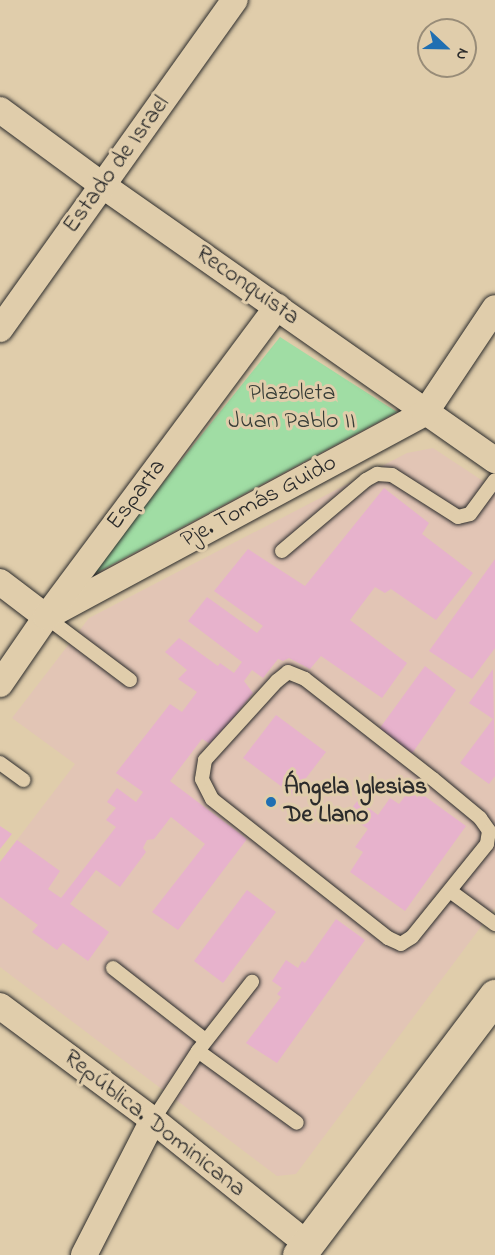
<!DOCTYPE html>
<html>
<head>
<meta charset="utf-8">
<style>
	body { margin:0 }
	#map { position:relative; width:495px; height:1255px; overflow:hidden; background:#e0cdab; font-family:"Indie Flower",sans-serif }
	div>[style] { position:absolute }
	[style*='--x'] { left:calc(var(--x)*1px); top:calc(var(--y)*1px); width:calc(var(--w)*1px); rotate:calc(var(--a)*1deg) }
	.built>* { inset:0; background:#e2c5b5 }
	.green>* { inset:0; background:#a0dda4 }
	.building>* { inset:0; background:#e7b2cc }
	.roads { filter:drop-shadow(0 0 2px #2b2b2b) drop-shadow(0 0 2px #2b2b2b) }
	.lane>* { height:14px; margin:-7px; padding:0 7px; transform-origin:7px; border-radius:7px; background:#e0cdab }
	.street>* { height:26px; margin:-13px; padding:0 13px; transform-origin:13px; border-radius:13px; background:#e0cdab }
	.secondary>* { height:33px; margin:-16.5px; padding:0 16.5px; transform-origin:16.5px; border-radius:16.5px; background:#e0cdab }
	.dots>* { width:16px; height:16px; translate:-50% -50%; box-sizing:border-box; border:3px solid #e0cdab; border-radius:50% }
	span { translate:-50% -50%; white-space:nowrap; text-align:center; line-height:1.15; -webkit-text-stroke:6px #e0cdab; paint-order:stroke }
	.street-label { font-size:24px; color:#2b2b2b }
	.park-label { font-size:24px; color:#373d37 }
	.poi-label { font-size:24px; color:#2b2b2b; font-weight:700 }
	.left { translate:0 -50%; text-align:left }
	.north { position:absolute; left:417px; top:18px; width:60px; height:60px; box-sizing:border-box; background:#e0cdab; border:2px solid #988c78; border-radius:50%; rotate:112deg; font-size:16px; font-weight:700; line-height:24px; text-align:center; color:#2b2b2b }
	.north::after { content:''; display:block; margin:auto; width:21px; height:27px; background:#1f6fb2; clip-path:polygon(50% 0,100% 100%,50% 72%,0 100%) }
</style>
</head>
<body>
<div id="map">
	<div class="built">
		<i style="clip-path:polygon(433px 448px,495px 489px,495px 908px,296px 1174px,277px 1176px,0 967px,0 862px,75px 764px,12px 718px,89px 618px,407px 453px)"></i>
	</div>
	<div class="green">
		<i style="clip-path:polygon(280px 337px,397px 412px,87px 578px)"></i>
	</div>
	<div class="building">
		<i style="clip-path:polygon(384px 488px,429px 523px,422px 534px,473px 573px,436px 620px,391px 589px,385px 593px,375px 587px,350px 620px,407px 663px,382px 698px,321px 656px,310px 669px,289px 658px,283px 661px,278px 659px,263px 678px,252px 670px,244px 681px,253px 693px,212px 745px,202px 739px,170px 781px,247px 839px,178px 930px,152px 912px,205px 844px,171px 817px,154px 839px,147px 840px,143px 848px,146px 852px,120px 887px,96px 870px,70px 904px,109px 932px,88px 961px,63px 943px,57px 950px,32px 932px,38px 925px,0 897px,0 862px,17px 840px,60px 871px,48px 889px,61px 898px,116px 827px,106px 820px,116px 808px,107px 802px,117px 788px,136px 802px,143px 792px,116px 773px,170px 704px,182px 712px,197px 692px,178px 679px,187px 670px,165px 652px,179px 638px,218px 666px,220px 663px,234px 673px,242px 662px,188px 621px,207px 597px,257px 633px,263px 626px,214px 591px,248px 549px,305px 586px)"></i>
		<i style="clip-path:polygon(495px 559px,495px 648px,472px 679px,429px 651px)"></i>
		<i style="clip-path:polygon(425px 666px,456px 690px,411px 755px,377px 732px)"></i>
		<i style="clip-path:polygon(493px 669px,495px 776px,489px 784px,460px 763px,493px 719px,469px 703px)"></i>
		<i style="clip-path:polygon(276px 715px,326px 752px,293px 795px,243px 758px)"></i>
		<i style="clip-path:polygon(412px 787px,466px 826px,405px 911px,350px 872px,363px 852px,355px 847px,368px 829px,347px 815px,358px 800px,378px 815px,390px 798px,399px 804px)"></i>
		<i style="clip-path:polygon(0 826px,12px 834px,0 849px)"></i>
		<i style="clip-path:polygon(247px 890px,276px 912px,223px 983px,194px 961px)"></i>
		<i style="clip-path:polygon(336px 919px,365px 940px,277px 1063px,246px 1043px,281px 997px,277px 994px,282px 988px,272px 981px,286px 960px,298px 968px,302px 961px,305px 963px)"></i>
	</div>
	<div class="roads">
		<div class="lane">
			<i style="--x:282;--y:551;--w:110;--a:-40.2"></i>
			<i style="--x:366;--y:480;--w:13;--a:-29"></i>
			<i style="--x:377;--y:474;--w:15;--a:4"></i>
			<i style="--x:392;--y:475;--w:78;--a:32.5"></i>
			<i style="--x:458;--y:517;--w:12;--a:-14"></i>
			<i style="--x:470;--y:514;--w:42;--a:-53.7"></i>
			<i style="--x:46;--y:617;--w:105;--a:36.9"></i>
			<i style="--x:288;--y:672;--w:18;--a:22"></i>
			<i style="--x:305;--y:679;--w:162;--a:38"></i>
			<i style="--x:433;--y:779;--w:61;--a:39.7"></i>
			<i style="--x:480;--y:818;--w:16;--a:55"></i>
			<i style="--x:489;--y:831;--w:13;--a:99"></i>
			<i style="--x:487;--y:844;--w:119;--a:128.9"></i>
			<i style="--x:412;--y:937;--w:13;--a:148"></i>
			<i style="--x:401;--y:944;--w:14;--a:-155"></i>
			<i style="--x:388;--y:938;--w:224;--a:-141.7"></i>
			<i style="--x:212;--y:799;--w:22;--a:-117"></i>
			<i style="--x:202;--y:779;--w:19;--a:-81"></i>
			<i style="--x:205;--y:760;--w:107;--a:-47.7"></i>
			<i style="--x:277;--y:681;--w:14;--a:-39"></i>
			<i style="--x:0;--y:763;--w:29;--a:36"></i>
			<i style="--x:450;--y:891;--w:56;--a:36.3"></i>
			<i style="--x:113;--y:968;--w:117;--a:38"></i>
			<i style="--x:198;--y:1051;--w:122;--a:36"></i>
			<i style="--x:153;--y:1120;--w:82;--a:-56.9"></i>
			<i style="--x:198;--y:1051;--w:88;--a:-52"></i>
		</div>
		<div class="street">
			<i style="--x:0;--y:110;--w:127;--a:36.3"></i>
			<i style="--x:102;--y:185;--w:480;--a:35"></i>
			<i style="--x:0;--y:329;--w:404;--a:-54.5"></i>
			<i style="--x:0;--y:582;--w:58;--a:37.3"></i>
			<i style="--x:46;--y:617;--w:430;--a:-28.3"></i>
			<i style="--x:425;--y:413;--w:126;--a:-56.3"></i>
			<i style="--x:0;--y:684;--w:81;--a:-55.5"></i>
			<i style="--x:46;--y:617;--w:387;--a:-53.3"></i>
			<i style="--x:0;--y:1006;--w:191;--a:36.7"></i>
			<i style="--x:153;--y:1120;--w:198;--a:38.8"></i>
			<i style="--x:84;--y:1255;--w:152;--a:-62.9"></i>
		</div>
		<div class="secondary">
			<i style="--x:299;--y:1255;--w:325;--a:-52.9"></i>
		</div>
	</div>
	<div class="dots">
		<i style="left:271px;top:802px;background:#1f6fb2"></i>
	</div>
	<div class="street-label">
		<span style="left:117px;top:165px;rotate:-54deg">Estado de Israel</span>
		<span style="left:247px;top:286px;rotate:35deg">Reconquista</span>
		<span style="left:137px;top:495px;rotate:-53deg">Esparta</span>
		<span style="left:259px;top:502px;rotate:-28deg">Pje. Tomás Guido</span>
		<span style="left:154px;top:1124px;rotate:38deg">República. Dominicana</span>
	</div>
	<div class="park-label">
		<span style="left:292px;top:408px">Plazoleta<br>Juan Pablo II</span>
	</div>
	<div class="poi-label">
		<span class="left" style="left:284px;top:802px">Ángela Iglesias<br>De Llano</span>
	</div>
	<div class="north">N</div>
</div>
</body>
</html>
